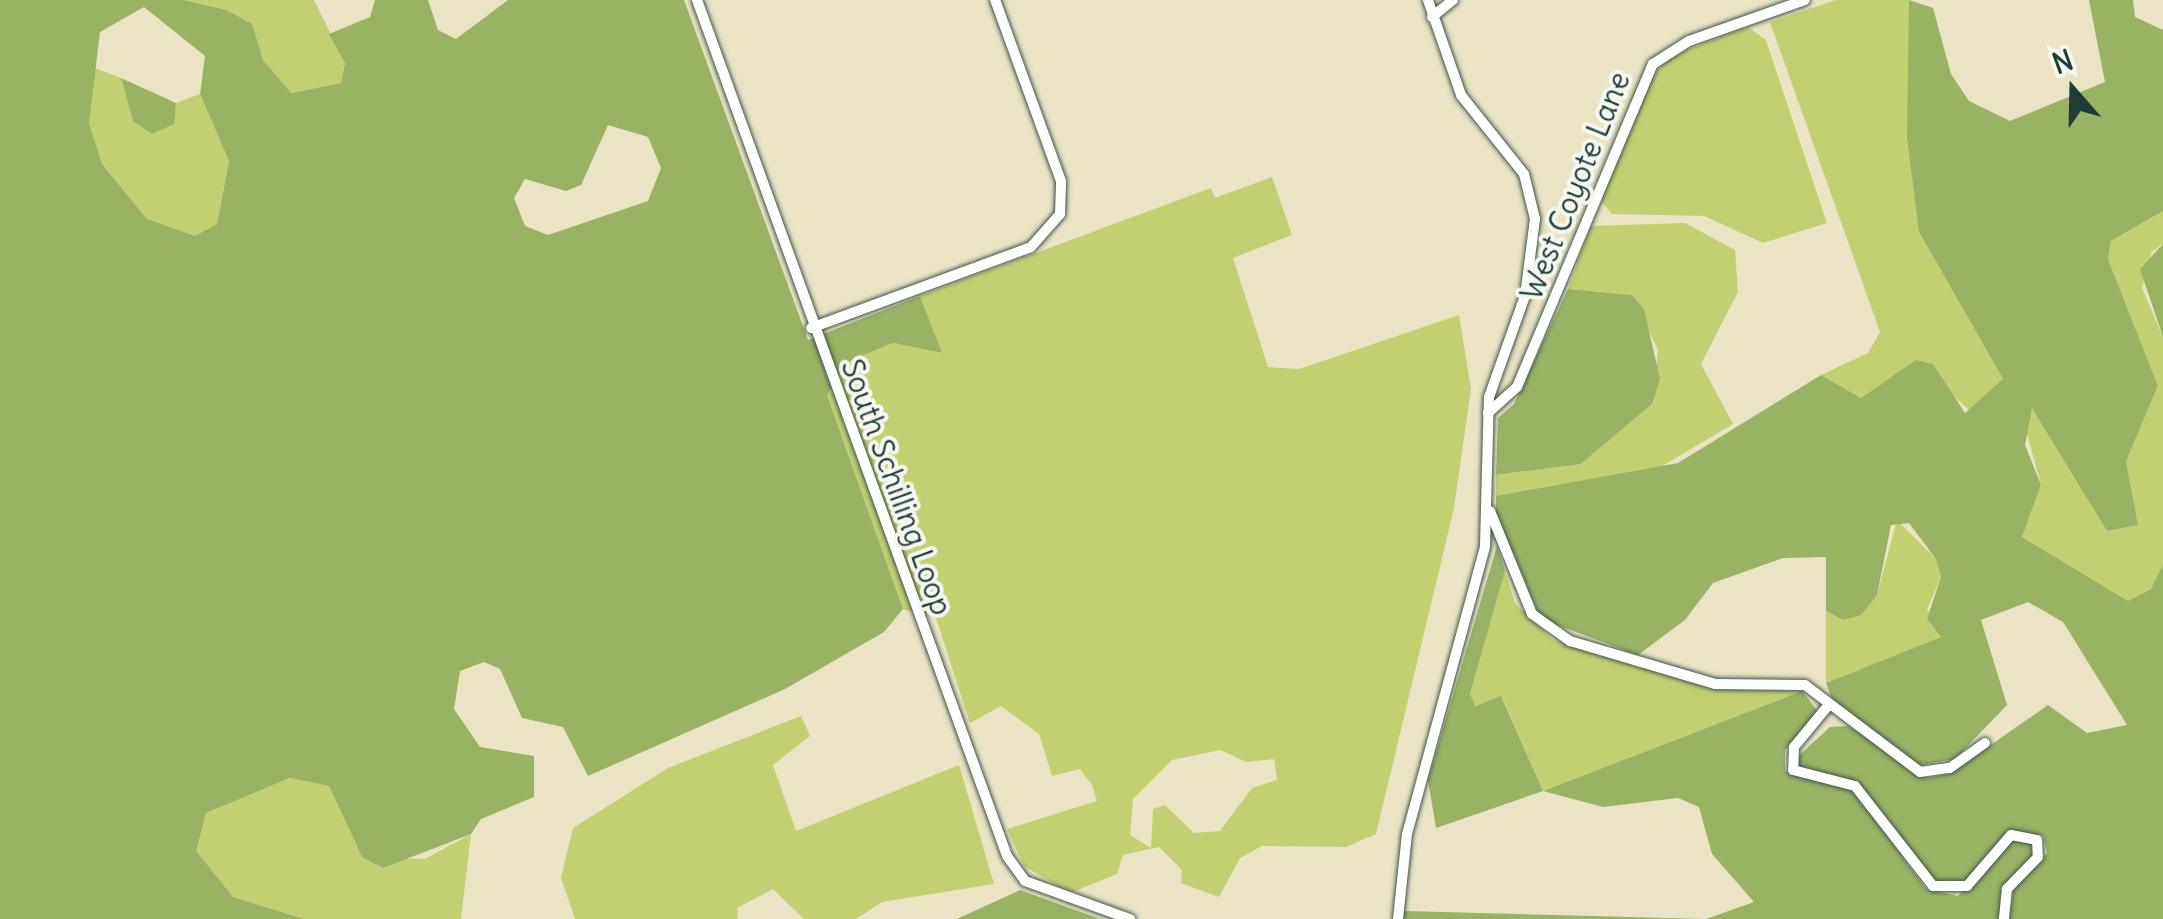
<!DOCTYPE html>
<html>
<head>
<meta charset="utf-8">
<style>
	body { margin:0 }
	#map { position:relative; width:2163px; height:919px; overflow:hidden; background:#eae4c5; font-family:Delius,sans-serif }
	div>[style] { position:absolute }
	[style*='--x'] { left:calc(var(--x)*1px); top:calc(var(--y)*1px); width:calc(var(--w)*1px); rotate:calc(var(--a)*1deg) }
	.green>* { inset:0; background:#c2d072 }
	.forest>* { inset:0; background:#99b264 }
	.roads { filter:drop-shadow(0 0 2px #3d564a) drop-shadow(0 0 2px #3d564a) }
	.street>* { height:10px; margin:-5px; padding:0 5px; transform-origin:5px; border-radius:5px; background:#fff }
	span { translate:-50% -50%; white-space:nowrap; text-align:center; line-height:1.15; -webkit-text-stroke:8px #f6f6f2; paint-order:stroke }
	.street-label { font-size:30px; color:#1f3d34 }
	.north { position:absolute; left:2023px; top:40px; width:100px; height:100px; -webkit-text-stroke:8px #f6f6f2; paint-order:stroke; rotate:340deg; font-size:28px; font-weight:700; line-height:40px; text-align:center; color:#1f3d34 }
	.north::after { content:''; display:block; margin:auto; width:35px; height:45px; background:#1f3d34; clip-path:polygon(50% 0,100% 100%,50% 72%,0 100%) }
</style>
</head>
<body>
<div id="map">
	<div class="green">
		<i style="clip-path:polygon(183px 0,314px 0,345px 63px,341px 83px,290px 93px,263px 60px,251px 24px)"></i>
		<i style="clip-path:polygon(1836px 0,1909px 0,1919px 232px,2003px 379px,1972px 413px,1916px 361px,1861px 398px,1821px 375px,1868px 353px,1880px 332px,1770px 22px)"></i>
		<i style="clip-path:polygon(1748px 27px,1766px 40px,1827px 223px,1763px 243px,1704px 216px,1612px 214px,1600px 200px,1647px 82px,1671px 56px)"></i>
		<i style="clip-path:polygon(90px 66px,121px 78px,133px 121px,174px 123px,176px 103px,200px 94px,229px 161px,217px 224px,195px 236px,147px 219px,102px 164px,89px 123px)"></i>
		<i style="clip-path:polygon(evenodd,1272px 177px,1292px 235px,1233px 258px,1268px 367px,1299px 369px,1459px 315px,1471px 389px,1454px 508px,1376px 834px,1346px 847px,1262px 846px,1240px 858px,1219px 897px,1181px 883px,1182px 870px,1159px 847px,1123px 855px,1117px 874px,1070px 893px,1024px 866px,1007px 829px,1097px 801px,1092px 785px,1080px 769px,1052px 776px,1039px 734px,1001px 706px,970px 723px,936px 618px,903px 609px,827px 395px,847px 362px,893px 343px,941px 353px,920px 296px,1211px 188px,1215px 198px,1272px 177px,1220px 750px,1246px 762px,1274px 759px,1277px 780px,1252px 788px,1220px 831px,1194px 833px,1165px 805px,1153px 809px,1151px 848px,1130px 835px,1133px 799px,1172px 760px,1220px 750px)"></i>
		<i style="clip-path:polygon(2163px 211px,2163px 244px,2152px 251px,2142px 288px,2163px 337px,2163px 564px,2151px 589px,2128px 601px,2022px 537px,2041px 485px,2023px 419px,2032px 408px,2039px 415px,2107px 531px,2138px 525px,2126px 461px,2158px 386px,2108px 259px,2111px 241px)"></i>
		<i style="clip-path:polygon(1685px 223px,1735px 250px,1738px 292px,1701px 364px,1733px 424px,1647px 475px,1496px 496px,1496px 475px,1581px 464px,1652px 404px,1658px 350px,1632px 295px,1568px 289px,1591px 226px)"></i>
		<i style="clip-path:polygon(1897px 520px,1936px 559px,1941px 577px,1927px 609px,1942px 637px,1826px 683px,1826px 611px,1843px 620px,1877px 595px)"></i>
		<i style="clip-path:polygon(1505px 571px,1515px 603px,1553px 640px,1716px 689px,1802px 691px,1543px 791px,1502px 697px,1474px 706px,1470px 694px)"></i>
		<i style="clip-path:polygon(801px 716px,810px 736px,773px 765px,796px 831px,959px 765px,994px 884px,882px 902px,856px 919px,804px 919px,773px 889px,737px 908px,738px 919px,575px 919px,561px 878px,573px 828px,668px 768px)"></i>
		<i style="clip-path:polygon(290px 778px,329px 786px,362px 857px,425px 859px,471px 834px,461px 919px,304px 919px,233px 897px,195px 851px,206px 813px)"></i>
	</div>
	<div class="forest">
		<i style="clip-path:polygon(evenodd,0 0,183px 0,226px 10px,252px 24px,263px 60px,291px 93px,341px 83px,345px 63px,329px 34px,370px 17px,375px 0,428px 0,438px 30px,456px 39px,508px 0,684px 0,808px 340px,920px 296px,942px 353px,893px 343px,847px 362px,827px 395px,903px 609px,884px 632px,785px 689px,588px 776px,563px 727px,522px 718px,500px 669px,484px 662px,460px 671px,454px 709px,480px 747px,534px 756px,534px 797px,481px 819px,471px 834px,383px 868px,362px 857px,329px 786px,290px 778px,206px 813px,196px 851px,233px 897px,304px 919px,0 919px,0 0,144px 7px,205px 56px,200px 94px,229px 161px,217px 224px,195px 236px,147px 219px,102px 164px,89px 123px,100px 32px,144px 7px,0 0,608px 125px,648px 137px,661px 168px,648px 201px,548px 235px,525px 226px,514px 198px,525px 179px,566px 191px,581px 185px,608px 125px)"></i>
		<i style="clip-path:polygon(1909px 0,1933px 8px,1951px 74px,1969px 101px,2010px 121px,2105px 82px,2089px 0,2133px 0,2135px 17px,2163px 30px,2163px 211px,2111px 241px,2108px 259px,2158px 386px,2126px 461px,2138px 525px,2107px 531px,2032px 408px,2025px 445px,2041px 485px,2022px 537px,2128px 601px,2151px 589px,2163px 564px,2163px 919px,2009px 919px,2014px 884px,2047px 853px,2043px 836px,2011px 830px,1968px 880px,1937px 884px,1910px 862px,1858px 784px,1801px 771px,1794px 760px,1830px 727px,1848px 726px,1928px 778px,1949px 774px,2048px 705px,2087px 733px,2127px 725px,2063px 622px,2028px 602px,1981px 620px,2007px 705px,1955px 759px,1920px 765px,1835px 707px,1826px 683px,1941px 637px,1927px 619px,1941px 577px,1936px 559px,1909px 523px,1891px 525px,1877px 595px,1861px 615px,1843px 620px,1826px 611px,1826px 557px,1783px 558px,1713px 583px,1685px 620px,1638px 655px,1541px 619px,1496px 514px,1496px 496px,1678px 463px,1821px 375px,1861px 398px,1916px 360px,1933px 364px,1965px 413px,2003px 379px,1919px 232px,1907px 137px)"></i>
		<i style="clip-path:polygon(121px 78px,176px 103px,174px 124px,152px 134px,133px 121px)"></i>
		<i style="clip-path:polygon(2163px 244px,2163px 337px,2140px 269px)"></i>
		<i style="clip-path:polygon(1568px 289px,1632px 295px,1644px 309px,1660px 379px,1652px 404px,1581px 464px,1496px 475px,1498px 418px,1514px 404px)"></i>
		<i style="clip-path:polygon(1497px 546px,1505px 571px,1470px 694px,1475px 706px,1501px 696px,1543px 791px,1802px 691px,1818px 712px,1785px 750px,1785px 771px,1853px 790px,1926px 889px,1958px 896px,2013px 839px,2031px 841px,2033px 859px,2000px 895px,2000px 919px,1706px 919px,1754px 902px,1712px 854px,1699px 807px,1678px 798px,1603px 807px,1543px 791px,1436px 828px,1428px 780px)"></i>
		<i style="clip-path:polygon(1020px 890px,1100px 919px,957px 919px)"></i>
		<i style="clip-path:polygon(1404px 911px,1705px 919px,1403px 919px)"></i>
	</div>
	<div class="roads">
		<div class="street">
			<i style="--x:697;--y:0;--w:910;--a:70.09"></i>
			<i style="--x:1007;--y:856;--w:31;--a:54"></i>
			<i style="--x:1025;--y:881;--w:112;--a:19.9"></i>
			<i style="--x:1432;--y:17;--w:27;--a:-39"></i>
			<i style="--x:811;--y:328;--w:234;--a:-20.2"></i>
			<i style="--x:1031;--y:247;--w:44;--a:-48.7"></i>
			<i style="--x:1060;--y:214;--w:33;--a:-88"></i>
			<i style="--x:1061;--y:181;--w:193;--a:-110"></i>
			<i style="--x:1488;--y:413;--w:39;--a:-42"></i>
			<i style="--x:1517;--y:387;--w:350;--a:-67.2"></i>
			<i style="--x:1653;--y:64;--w:43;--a:-32.6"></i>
			<i style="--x:1689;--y:41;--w:123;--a:-19.5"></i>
			<i style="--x:1490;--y:511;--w:111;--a:67.8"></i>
			<i style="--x:1532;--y:614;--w:47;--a:35.4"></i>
			<i style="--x:1570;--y:641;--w:151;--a:16.5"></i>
			<i style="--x:1715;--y:684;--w:90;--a:0.6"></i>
			<i style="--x:1805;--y:685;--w:144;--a:37.1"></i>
			<i style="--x:1920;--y:772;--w:30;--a:-8"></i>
			<i style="--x:1950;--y:768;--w:43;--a:-35.5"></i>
			<i style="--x:1827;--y:707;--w:52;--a:129.5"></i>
			<i style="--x:1794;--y:747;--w:23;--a:92"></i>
			<i style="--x:1793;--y:770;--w:64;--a:14.5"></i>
			<i style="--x:1855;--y:786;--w:127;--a:52"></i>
			<i style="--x:1933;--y:886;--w:34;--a:0"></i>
			<i style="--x:1967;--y:886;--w:67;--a:-49.2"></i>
			<i style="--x:2011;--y:835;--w:26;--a:11"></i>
			<i style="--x:2037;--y:840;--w:17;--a:87"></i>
			<i style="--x:2038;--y:857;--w:45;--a:134.1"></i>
			<i style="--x:2007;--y:889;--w:30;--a:96"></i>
			<i style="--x:1398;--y:919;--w:85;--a:-84"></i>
			<i style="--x:1407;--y:834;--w:298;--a:-74.8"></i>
			<i style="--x:1485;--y:546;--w:149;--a:-88.5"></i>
			<i style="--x:1489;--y:397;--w:107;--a:-70.4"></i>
			<i style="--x:1525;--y:296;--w:78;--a:-82.6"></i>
			<i style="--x:1535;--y:219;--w:46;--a:-103.7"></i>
			<i style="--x:1524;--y:174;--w:101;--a:-128.6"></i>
			<i style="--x:1461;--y:95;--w:101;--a:-109.2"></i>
		</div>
	</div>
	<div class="street-label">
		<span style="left:1575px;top:186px;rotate:-68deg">West Coyote Lane</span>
		<span style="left:897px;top:487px;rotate:70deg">South Schilling Loop</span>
	</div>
	<div class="north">N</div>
</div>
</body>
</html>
